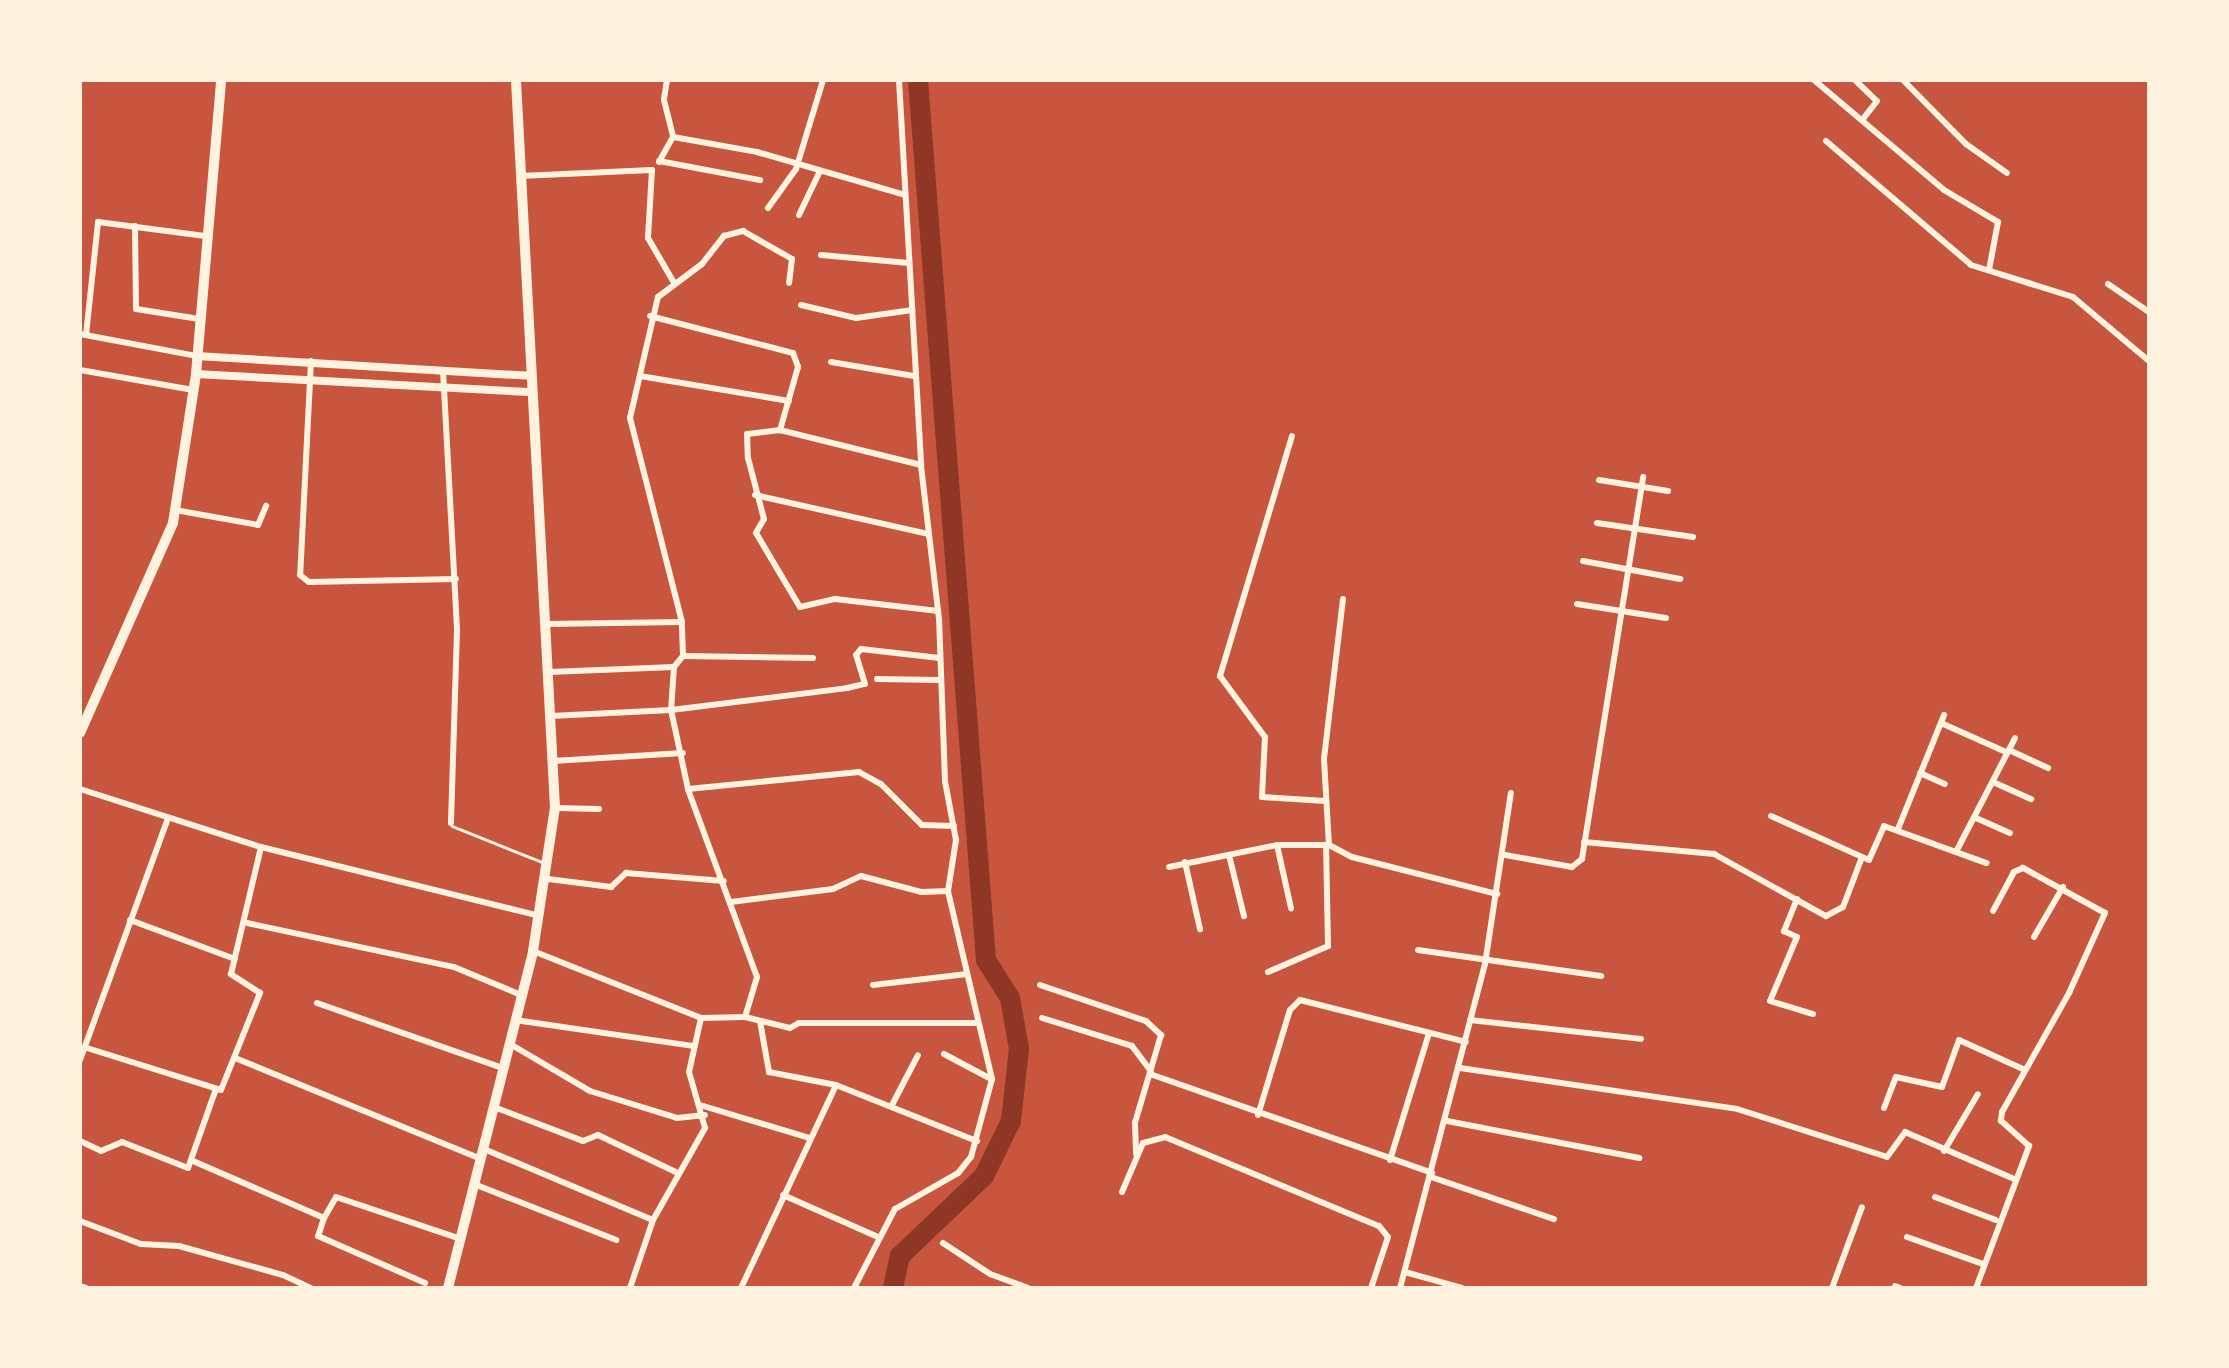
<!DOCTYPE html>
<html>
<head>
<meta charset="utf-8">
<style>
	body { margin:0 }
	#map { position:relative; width:2229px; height:1368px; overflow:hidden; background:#c8553d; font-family:Ubuntu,sans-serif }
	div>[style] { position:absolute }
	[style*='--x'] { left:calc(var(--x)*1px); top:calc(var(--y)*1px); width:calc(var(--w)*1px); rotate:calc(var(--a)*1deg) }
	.river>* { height:20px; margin:-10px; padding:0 10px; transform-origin:10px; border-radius:10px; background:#8f3625 }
	.service>* { height:2.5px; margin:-1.25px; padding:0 1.25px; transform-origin:1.25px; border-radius:1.25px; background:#fff3e0 }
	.minor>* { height:6px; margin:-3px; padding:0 3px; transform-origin:3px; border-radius:3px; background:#fff3e0 }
	.tertiary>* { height:8px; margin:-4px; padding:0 4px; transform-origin:4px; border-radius:4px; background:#fff3e0 }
	.trunk>* { height:10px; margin:-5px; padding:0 5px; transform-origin:5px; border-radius:5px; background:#fff3e0 }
	span { translate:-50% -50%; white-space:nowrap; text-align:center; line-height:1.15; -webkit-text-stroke:10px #fff3e0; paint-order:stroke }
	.frame { position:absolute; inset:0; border:82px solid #fff3e0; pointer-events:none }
</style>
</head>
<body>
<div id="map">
	<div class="river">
		<i style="--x:893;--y:1288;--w:33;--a:-78"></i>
		<i style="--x:900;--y:1256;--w:116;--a:-43.6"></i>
		<i style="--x:984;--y:1176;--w:61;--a:-63.9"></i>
		<i style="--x:1011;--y:1121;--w:72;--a:-83.7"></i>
		<i style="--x:1019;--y:1049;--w:52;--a:-100"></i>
		<i style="--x:1010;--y:998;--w:45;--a:-122.3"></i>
		<i style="--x:986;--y:960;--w:883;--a:-94.42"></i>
	</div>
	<div class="service">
		<i style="--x:452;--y:826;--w:97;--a:21.8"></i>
	</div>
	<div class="minor">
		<i style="--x:667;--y:80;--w:20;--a:99"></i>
		<i style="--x:664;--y:100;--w:38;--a:76"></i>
		<i style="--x:899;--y:80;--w:386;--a:86.7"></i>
		<i style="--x:921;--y:465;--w:145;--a:-166.1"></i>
		<i style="--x:780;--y:430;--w:33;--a:173"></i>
		<i style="--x:747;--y:434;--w:24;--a:88"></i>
		<i style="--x:748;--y:458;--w:63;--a:75.3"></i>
		<i style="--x:764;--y:519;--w:16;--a:120"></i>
		<i style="--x:756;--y:533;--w:86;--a:59.3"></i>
		<i style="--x:800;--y:607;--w:36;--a:-13"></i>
		<i style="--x:835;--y:599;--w:104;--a:6.6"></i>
		<i style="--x:1814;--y:80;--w:170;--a:40.2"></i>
		<i style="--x:1944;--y:190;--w:63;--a:30.7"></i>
		<i style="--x:1998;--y:222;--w:49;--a:100.6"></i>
		<i style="--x:1855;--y:80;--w:30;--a:44"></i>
		<i style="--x:1877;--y:101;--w:24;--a:128"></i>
		<i style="--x:1903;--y:80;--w:90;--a:45.5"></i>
		<i style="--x:1966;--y:144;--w:50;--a:35.3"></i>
		<i style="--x:673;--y:137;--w:85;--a:10.1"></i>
		<i style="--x:757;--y:152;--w:154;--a:16.2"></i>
		<i style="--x:1826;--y:141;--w:191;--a:40.5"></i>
		<i style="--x:1971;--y:265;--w:107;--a:17.4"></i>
		<i style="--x:2073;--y:297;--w:99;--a:40.1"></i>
		<i style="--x:659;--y:161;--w:103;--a:10.7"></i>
		<i style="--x:659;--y:162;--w:29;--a:-61"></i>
		<i style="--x:652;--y:170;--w:68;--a:93.4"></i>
		<i style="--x:648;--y:238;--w:50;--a:59.8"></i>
		<i style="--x:520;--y:176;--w:132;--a:-2.6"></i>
		<i style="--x:768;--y:208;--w:48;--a:-54.3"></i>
		<i style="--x:796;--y:169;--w:93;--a:-73.1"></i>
		<i style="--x:799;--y:215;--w:49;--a:-64.5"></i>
		<i style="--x:135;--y:226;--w:83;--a:89.3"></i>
		<i style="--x:136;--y:309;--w:64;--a:9"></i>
		<i style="--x:821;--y:255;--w:88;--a:5.2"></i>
		<i style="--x:2108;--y:284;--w:50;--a:34.3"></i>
		<i style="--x:801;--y:305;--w:57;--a:13.3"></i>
		<i style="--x:856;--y:318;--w:57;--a:-8.1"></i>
		<i style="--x:650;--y:316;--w:148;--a:14.5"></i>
		<i style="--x:793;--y:353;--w:15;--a:70"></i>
		<i style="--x:798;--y:367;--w:66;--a:105.9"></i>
		<i style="--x:80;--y:334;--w:118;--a:10.7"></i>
		<i style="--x:86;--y:335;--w:114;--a:-83.9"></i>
		<i style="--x:98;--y:222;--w:108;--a:7.5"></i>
		<i style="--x:311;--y:361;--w:214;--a:92.9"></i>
		<i style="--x:300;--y:575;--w:11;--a:38"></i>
		<i style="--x:309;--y:582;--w:147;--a:-1.2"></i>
		<i style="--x:831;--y:362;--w:84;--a:9.6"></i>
		<i style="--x:80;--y:370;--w:115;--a:10"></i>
		<i style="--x:443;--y:370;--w:261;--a:86.9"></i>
		<i style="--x:457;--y:631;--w:192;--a:91.8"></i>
		<i style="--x:640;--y:376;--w:151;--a:9.5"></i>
		<i style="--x:1292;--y:436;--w:251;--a:106.7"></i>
		<i style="--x:1220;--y:676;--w:76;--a:53.6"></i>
		<i style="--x:1265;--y:737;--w:60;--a:92.9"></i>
		<i style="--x:1262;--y:797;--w:63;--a:3.6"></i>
		<i style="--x:1599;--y:480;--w:70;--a:9.1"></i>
		<i style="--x:755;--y:495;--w:177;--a:12.7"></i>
		<i style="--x:175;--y:510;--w:84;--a:10.2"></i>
		<i style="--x:258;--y:525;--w:21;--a:-67"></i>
		<i style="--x:1597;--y:523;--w:97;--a:8.3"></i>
		<i style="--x:1583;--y:561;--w:99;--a:10.5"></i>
		<i style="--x:1343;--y:599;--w:161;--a:96.8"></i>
		<i style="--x:1324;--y:759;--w:86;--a:86.7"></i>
		<i style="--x:1329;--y:845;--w:26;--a:28"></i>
		<i style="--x:1352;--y:857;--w:150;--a:14.3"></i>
		<i style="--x:1577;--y:604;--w:90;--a:8.9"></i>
		<i style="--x:546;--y:624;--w:136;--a:-0.8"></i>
		<i style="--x:683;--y:656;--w:130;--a:0.9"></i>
		<i style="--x:549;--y:672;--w:125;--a:-2.3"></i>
		<i style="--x:877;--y:679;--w:62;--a:0.9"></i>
		<i style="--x:551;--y:716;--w:120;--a:-2.9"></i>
		<i style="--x:671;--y:710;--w:177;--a:-7.1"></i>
		<i style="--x:847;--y:688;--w:18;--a:-13"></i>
		<i style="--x:865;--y:684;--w:30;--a:-107"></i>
		<i style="--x:856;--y:655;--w:8;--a:-50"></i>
		<i style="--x:861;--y:649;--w:79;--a:6.6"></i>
		<i style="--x:1941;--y:723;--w:73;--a:24.1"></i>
		<i style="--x:2009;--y:750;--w:43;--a:24.8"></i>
		<i style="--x:553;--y:761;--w:130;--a:-3.5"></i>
		<i style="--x:1920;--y:773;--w:27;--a:24"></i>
		<i style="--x:1993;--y:782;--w:42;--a:24.1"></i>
		<i style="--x:80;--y:789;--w:190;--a:17.8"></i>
		<i style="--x:261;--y:847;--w:286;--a:13.9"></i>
		<i style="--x:688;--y:789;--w:172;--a:-5.7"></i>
		<i style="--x:859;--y:772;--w:25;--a:29"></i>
		<i style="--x:881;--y:784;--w:58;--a:45"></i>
		<i style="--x:922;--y:825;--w:32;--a:2"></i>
		<i style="--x:556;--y:808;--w:43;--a:1.3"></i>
		<i style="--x:1771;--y:816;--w:107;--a:24.2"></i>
		<i style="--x:1869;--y:860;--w:37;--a:-66"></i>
		<i style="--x:1884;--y:826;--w:109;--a:19.9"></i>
		<i style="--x:1976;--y:818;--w:37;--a:24"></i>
		<i style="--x:1898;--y:829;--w:123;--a:-68"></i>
		<i style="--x:1584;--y:842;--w:131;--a:5.3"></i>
		<i style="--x:1714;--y:854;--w:128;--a:29"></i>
		<i style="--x:1826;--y:916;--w:19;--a:-28"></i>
		<i style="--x:1843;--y:907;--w:53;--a:-69.2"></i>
		<i style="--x:1277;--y:845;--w:65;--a:77.5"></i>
		<i style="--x:1957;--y:850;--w:126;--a:-62.6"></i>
		<i style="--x:1229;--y:855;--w:63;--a:76.2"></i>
		<i style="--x:1505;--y:855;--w:68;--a:10.2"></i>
		<i style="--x:1572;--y:867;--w:13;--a:-39"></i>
		<i style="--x:1582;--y:859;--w:387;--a:-80.9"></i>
		<i style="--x:1185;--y:862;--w:69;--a:77.4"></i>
		<i style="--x:1169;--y:867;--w:110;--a:-11.5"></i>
		<i style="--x:1277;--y:845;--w:50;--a:0"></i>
		<i style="--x:548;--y:879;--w:64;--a:7.2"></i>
		<i style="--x:611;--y:887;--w:21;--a:-43"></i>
		<i style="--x:626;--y:873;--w:98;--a:4.7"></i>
		<i style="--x:1797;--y:899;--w:35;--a:112"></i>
		<i style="--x:1784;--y:931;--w:14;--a:25"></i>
		<i style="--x:1797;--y:937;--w:69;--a:112.9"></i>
		<i style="--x:1770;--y:1001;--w:45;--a:16.8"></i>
		<i style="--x:731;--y:902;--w:103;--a:-7.3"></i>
		<i style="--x:833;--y:889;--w:31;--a:-25"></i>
		<i style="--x:861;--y:876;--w:62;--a:14.9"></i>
		<i style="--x:921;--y:892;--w:27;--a:-2"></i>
		<i style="--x:130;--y:920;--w:112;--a:20.4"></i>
		<i style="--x:247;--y:923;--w:212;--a:12"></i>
		<i style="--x:454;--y:967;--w:70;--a:22.6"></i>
		<i style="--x:2034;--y:937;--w:58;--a:-59.9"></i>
		<i style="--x:1418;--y:950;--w:185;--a:8.1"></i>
		<i style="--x:533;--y:951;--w:181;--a:21.7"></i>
		<i style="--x:701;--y:1018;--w:44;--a:-1.3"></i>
		<i style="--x:745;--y:1017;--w:46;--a:13.7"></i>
		<i style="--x:790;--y:1028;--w:10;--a:-29"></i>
		<i style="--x:799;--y:1023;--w:176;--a:0"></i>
		<i style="--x:1268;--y:972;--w:65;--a:-23.4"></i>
		<i style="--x:1328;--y:946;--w:101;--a:-91.1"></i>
		<i style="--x:873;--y:985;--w:95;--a:-6.7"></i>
		<i style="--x:1040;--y:985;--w:112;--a:18.8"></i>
		<i style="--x:1146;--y:1021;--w:21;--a:43"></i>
		<i style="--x:1161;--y:1035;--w:92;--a:106.5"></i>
		<i style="--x:1135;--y:1123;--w:31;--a:88"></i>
		<i style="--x:317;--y:1003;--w:197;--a:19.3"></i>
		<i style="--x:745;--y:1017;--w:42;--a:-73.3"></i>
		<i style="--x:757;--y:977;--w:200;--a:-110.2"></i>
		<i style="--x:688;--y:789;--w:81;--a:-102.1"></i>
		<i style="--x:671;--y:710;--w:43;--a:-86"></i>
		<i style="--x:674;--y:667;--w:14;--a:-51"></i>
		<i style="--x:683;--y:656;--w:34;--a:-92"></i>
		<i style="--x:682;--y:622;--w:211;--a:-104.3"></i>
		<i style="--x:630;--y:418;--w:124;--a:-77"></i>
		<i style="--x:658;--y:297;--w:55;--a:-36.9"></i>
		<i style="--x:702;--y:264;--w:36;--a:-52"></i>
		<i style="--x:724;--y:236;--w:20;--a:-15"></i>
		<i style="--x:743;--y:231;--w:56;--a:29.7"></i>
		<i style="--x:792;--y:259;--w:24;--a:97"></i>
		<i style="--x:1042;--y:1018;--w:94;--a:17.3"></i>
		<i style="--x:1132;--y:1046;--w:31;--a:53"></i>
		<i style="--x:515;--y:1020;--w:181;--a:8.3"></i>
		<i style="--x:1470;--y:1020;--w:172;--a:6.3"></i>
		<i style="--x:760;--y:1021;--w:52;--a:80"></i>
		<i style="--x:769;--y:1072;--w:68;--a:11"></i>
		<i style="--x:836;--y:1085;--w:152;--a:21.7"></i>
		<i style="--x:510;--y:1044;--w:93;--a:30.4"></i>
		<i style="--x:590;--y:1091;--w:91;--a:17.2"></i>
		<i style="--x:677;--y:1118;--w:28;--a:-6"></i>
		<i style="--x:87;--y:1048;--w:140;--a:17.4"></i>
		<i style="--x:221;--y:1090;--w:105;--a:-68.1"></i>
		<i style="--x:260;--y:993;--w:35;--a:-147"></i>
		<i style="--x:231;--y:974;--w:130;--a:-76.7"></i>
		<i style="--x:944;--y:1054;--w:53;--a:28"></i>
		<i style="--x:235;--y:1058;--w:266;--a:22.3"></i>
		<i style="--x:80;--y:1060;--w:254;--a:-70"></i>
		<i style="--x:1460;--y:1068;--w:280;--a:8.4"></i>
		<i style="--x:1737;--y:1109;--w:157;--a:17.7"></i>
		<i style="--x:1887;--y:1157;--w:31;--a:-54"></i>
		<i style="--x:1905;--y:1132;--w:119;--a:23.3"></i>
		<i style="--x:1150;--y:1074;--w:299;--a:19.3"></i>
		<i style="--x:700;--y:1105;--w:114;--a:16.8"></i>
		<i style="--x:892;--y:1105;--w:56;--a:-62.5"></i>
		<i style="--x:494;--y:1107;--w:95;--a:20.9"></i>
		<i style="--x:583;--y:1141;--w:16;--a:-22"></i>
		<i style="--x:598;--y:1135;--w:89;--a:25.4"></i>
		<i style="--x:1884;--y:1108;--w:33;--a:-69"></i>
		<i style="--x:1896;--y:1077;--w:47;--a:12.3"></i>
		<i style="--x:1942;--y:1087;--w:50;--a:-70.1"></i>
		<i style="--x:1959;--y:1040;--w:72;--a:24.4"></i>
		<i style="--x:1258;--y:1115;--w:110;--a:-73.1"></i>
		<i style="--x:1290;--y:1010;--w:14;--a:-45"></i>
		<i style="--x:1300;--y:1000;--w:171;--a:14.2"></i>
		<i style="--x:1447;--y:1121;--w:196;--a:10.9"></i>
		<i style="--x:80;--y:1141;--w:23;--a:25"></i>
		<i style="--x:101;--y:1151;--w:23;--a:-23"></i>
		<i style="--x:122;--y:1142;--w:71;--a:21.5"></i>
		<i style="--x:188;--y:1168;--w:84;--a:-70.5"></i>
		<i style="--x:484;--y:1149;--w:183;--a:22.8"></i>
		<i style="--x:1944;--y:1151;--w:66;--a:-59.2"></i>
		<i style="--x:1390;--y:1160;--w:133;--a:-72.9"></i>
		<i style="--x:193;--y:1161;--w:143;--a:23.5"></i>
		<i style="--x:324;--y:1218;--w:24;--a:-60"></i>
		<i style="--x:336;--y:1197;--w:129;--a:18.6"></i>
		<i style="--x:1431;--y:1177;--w:130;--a:18.9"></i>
		<i style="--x:474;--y:1184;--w:153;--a:21.5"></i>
		<i style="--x:1122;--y:1192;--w:53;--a:-66.8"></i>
		<i style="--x:1143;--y:1143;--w:23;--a:-15"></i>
		<i style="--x:1165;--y:1137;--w:232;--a:22.6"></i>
		<i style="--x:1379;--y:1226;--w:14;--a:51"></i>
		<i style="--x:1388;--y:1237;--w:54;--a:108.4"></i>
		<i style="--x:783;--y:1195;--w:102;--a:23.8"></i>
		<i style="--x:1935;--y:1197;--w:65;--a:20.7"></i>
		<i style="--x:324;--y:1218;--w:19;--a:108"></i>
		<i style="--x:318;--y:1236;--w:117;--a:23.7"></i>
		<i style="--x:80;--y:1221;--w:65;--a:20.7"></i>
		<i style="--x:141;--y:1244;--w:38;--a:3"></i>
		<i style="--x:179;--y:1246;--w:108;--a:15.6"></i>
		<i style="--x:283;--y:1275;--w:31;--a:25"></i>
		<i style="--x:1907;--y:1237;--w:81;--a:19.6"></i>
		<i style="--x:943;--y:1243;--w:56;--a:33.4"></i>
		<i style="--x:990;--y:1274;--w:40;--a:20.2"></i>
		<i style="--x:1405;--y:1272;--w:59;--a:15.7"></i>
		<i style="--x:80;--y:1286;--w:6;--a:18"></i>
		<i style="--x:1895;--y:1286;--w:5;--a:22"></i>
		<i style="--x:630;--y:1288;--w:72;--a:-71.3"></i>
		<i style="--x:653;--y:1220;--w:106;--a:-60.5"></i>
		<i style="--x:705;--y:1128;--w:58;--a:-105.9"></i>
		<i style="--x:689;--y:1072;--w:55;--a:-77.5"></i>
		<i style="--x:741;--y:1288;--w:224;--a:-64.9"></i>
		<i style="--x:854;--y:1288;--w:89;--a:-62.6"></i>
		<i style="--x:895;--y:1209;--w:73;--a:-29.7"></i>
		<i style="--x:958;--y:1173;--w:21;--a:-51"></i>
		<i style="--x:971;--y:1157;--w:81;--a:-74.9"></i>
		<i style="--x:992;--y:1079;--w:193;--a:-103.2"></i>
		<i style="--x:948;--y:891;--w:52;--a:-81.1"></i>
		<i style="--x:956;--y:840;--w:60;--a:-100.6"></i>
		<i style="--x:945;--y:781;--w:162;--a:-92.1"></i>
		<i style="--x:939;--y:619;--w:155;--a:-96.7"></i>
		<i style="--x:1400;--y:1288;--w:335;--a:-75.3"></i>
		<i style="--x:1485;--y:964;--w:173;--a:-81.4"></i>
		<i style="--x:1832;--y:1288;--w:86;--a:-69.7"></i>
		<i style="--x:1976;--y:1288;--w:152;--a:-69.5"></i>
		<i style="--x:2029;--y:1146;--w:38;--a:-138"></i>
		<i style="--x:2001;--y:1121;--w:9;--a:-84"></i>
		<i style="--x:2002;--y:1112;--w:137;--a:-60.6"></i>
		<i style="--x:2069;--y:993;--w:88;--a:-65.8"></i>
		<i style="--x:2105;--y:913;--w:94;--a:-151.2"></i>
		<i style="--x:2023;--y:868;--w:10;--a:156"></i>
		<i style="--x:2014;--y:872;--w:44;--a:118.3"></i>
	</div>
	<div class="tertiary">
		<i style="--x:196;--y:356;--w:335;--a:3.4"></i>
		<i style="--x:196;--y:374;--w:334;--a:3.1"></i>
	</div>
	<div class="trunk">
		<i style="--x:80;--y:733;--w:230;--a:-66.1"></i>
		<i style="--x:173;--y:523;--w:151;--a:-81.2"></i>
		<i style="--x:196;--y:374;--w:295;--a:-85.1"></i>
		<i style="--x:448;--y:1288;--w:348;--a:-75.8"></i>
		<i style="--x:533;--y:951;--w:145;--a:-81.3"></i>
		<i style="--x:555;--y:808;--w:729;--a:-93.07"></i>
	</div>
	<div class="frame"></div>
</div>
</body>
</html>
